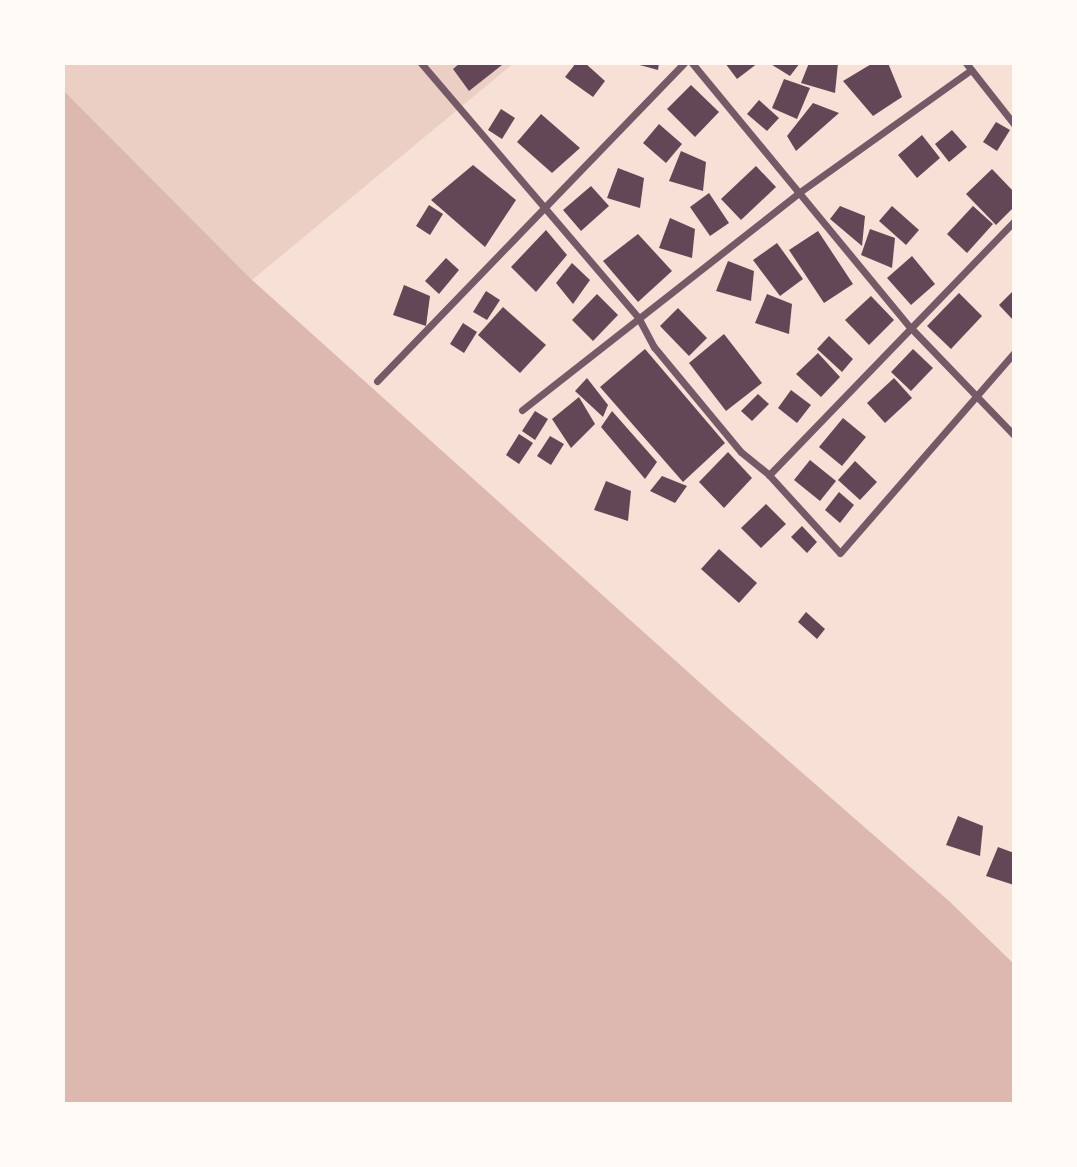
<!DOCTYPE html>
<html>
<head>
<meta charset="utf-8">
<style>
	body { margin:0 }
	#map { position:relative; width:1077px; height:1167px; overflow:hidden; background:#f7e1d7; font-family:"DejaVu Sans",sans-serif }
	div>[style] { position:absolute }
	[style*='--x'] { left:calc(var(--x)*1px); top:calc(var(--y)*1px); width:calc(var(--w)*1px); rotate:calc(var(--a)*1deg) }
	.green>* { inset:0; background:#ebcfc5 }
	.water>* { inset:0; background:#dcb8b0 }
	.building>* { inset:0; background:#644757 }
	.minor>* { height:7px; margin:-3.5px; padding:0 3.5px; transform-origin:3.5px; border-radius:3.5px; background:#755966 }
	span { translate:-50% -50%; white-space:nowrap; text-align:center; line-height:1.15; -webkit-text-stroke:5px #fffaf5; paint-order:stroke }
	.frame { position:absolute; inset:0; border:65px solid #fffaf5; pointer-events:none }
</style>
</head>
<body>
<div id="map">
	<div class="green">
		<i style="clip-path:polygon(63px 63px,514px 63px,252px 280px,63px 90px)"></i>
	</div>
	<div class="water">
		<i style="clip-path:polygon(63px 90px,252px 280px,727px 707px,949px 901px,1014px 964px,1014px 1104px,63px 1104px)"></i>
	</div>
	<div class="building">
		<i style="clip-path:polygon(460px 63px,500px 63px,502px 65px,469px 91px,453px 69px)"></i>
		<i style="clip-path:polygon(576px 63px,585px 63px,605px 81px,593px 97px,565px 77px)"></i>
		<i style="clip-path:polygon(636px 63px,659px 63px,658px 70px,636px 64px)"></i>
		<i style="clip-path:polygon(725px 63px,758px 63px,737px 79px)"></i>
		<i style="clip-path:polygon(769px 63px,800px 63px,790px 76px)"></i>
		<i style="clip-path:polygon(809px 63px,838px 63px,835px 93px,801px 83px)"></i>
		<i style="clip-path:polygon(873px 63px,888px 63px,902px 97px,873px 116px,843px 81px)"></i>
		<i style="clip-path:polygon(784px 79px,810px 88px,797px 119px,772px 108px)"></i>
		<i style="clip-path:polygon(691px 85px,719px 112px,695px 137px,667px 109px)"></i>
		<i style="clip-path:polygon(759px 100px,779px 118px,767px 131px,747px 114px)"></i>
		<i style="clip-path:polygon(813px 103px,839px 113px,796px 151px,787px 136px)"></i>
		<i style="clip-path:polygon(501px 109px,515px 118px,502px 139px,488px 130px)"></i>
		<i style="clip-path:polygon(541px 114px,580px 148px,552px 173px,517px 142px)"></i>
		<i style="clip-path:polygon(996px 122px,1010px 130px,997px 151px,983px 142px)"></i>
		<i style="clip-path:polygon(659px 124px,682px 144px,666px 163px,643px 143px)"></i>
		<i style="clip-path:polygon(952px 130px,967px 147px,949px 162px,935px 144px)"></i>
		<i style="clip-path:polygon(922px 135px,940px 158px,917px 178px,898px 155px)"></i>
		<i style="clip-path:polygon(681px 151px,706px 162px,703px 191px,669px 181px)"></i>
		<i style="clip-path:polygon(473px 165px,516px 200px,485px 247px,431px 200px)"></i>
		<i style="clip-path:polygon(756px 166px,776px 187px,741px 220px,721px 199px)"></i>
		<i style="clip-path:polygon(618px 168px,644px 178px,640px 208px,607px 198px)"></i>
		<i style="clip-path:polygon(992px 169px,1014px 192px,1014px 207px,996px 225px,966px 194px)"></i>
		<i style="clip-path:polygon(591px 186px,609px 206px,581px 231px,563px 210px)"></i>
		<i style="clip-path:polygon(709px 193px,729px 223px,710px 236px,690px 207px)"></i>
		<i style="clip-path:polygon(429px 205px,443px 214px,430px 235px,416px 226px)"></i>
		<i style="clip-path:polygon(840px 206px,865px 216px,862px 246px,830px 219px)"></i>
		<i style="clip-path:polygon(892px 206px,919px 230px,906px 245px,879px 221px)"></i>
		<i style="clip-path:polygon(973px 206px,993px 224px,967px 253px,947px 234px)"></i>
		<i style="clip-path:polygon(670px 218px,695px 229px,692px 258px,659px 248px)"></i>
		<i style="clip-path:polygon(870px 229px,895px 238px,892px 268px,861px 255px)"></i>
		<i style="clip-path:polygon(546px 230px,567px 255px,536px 292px,511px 267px)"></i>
		<i style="clip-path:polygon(818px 231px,853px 284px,824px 303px,789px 250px)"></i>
		<i style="clip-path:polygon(638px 234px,672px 271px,638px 302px,603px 261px)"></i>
		<i style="clip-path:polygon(777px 243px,803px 279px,780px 296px,753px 260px)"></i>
		<i style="clip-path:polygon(912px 256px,935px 284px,911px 305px,887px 278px)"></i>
		<i style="clip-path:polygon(446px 258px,459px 270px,439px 294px,425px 281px)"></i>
		<i style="clip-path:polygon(728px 261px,754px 271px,751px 301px,716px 291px)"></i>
		<i style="clip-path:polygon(572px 263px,590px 280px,573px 304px,556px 283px)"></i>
		<i style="clip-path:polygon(404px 285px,430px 296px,426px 326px,393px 315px)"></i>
		<i style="clip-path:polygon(1014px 290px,1014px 321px,999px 305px)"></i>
		<i style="clip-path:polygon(486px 291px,500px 300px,487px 320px,473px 312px)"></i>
		<i style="clip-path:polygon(959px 293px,982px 316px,951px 349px,927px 326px)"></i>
		<i style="clip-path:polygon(597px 294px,618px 315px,593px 341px,572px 320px)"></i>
		<i style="clip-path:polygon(767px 294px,792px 304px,789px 334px,755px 323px)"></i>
		<i style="clip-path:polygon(871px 296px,894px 320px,869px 345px,845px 320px)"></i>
		<i style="clip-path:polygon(503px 307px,546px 345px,520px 373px,478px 335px)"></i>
		<i style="clip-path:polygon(678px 308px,707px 338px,689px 356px,660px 326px)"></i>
		<i style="clip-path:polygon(463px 323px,477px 332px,464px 353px,450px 344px)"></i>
		<i style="clip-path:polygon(724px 334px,762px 383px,726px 411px,689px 363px)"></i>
		<i style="clip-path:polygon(829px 336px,853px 359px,842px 372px,817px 349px)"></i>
		<i style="clip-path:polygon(645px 349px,725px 443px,683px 482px,600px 387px)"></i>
		<i style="clip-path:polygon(913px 349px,933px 368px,911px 391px,891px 372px)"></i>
		<i style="clip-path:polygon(818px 353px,840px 377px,821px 397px,796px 374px)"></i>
		<i style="clip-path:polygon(587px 378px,608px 405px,603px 417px,575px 391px)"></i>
		<i style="clip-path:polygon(894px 378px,912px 398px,885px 423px,867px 403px)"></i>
		<i style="clip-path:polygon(791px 390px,811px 405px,797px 423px,778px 408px)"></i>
		<i style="clip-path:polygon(758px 394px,769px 404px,752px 421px,741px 411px)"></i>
		<i style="clip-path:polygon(579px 397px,595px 424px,571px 448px,552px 419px)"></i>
		<i style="clip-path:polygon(535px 411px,548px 419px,535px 440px,522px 431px)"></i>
		<i style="clip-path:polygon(612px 411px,657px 462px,645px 479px,601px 427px)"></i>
		<i style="clip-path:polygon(843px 418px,866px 437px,842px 466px,819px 447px)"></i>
		<i style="clip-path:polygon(519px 434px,533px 443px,519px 464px,506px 455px)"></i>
		<i style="clip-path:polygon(550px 436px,564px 444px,551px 465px,537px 456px)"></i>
		<i style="clip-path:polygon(728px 452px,752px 478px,724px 508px,699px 482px)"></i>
		<i style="clip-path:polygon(810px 460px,836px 481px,820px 501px,794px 480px)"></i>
		<i style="clip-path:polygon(855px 461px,877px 482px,860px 500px,838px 480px)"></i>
		<i style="clip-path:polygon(662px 476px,687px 486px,675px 503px,650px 491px)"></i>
		<i style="clip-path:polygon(606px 481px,631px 491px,628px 521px,594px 510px)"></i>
		<i style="clip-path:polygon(839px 492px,854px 505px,840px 523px,825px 510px)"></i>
		<i style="clip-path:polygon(766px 504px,786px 524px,761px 548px,741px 528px)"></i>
		<i style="clip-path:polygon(802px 526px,817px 542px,807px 553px,791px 537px)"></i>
		<i style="clip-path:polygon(719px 549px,757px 583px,739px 603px,701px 569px)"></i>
		<i style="clip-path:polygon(806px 612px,825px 629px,817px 639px,798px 622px)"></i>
		<i style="clip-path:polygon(958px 816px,983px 826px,980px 856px,946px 845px)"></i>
		<i style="clip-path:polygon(998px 847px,1014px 853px,1014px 885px,986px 876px)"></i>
	</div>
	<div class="minor">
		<i style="--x:421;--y:63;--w:334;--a:49.5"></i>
		<i style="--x:638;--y:317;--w:34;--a:62"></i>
		<i style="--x:654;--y:347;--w:136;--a:50.4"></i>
		<i style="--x:741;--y:452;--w:36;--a:39"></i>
		<i style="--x:769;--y:475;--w:105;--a:47.7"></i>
		<i style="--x:840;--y:553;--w:265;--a:-49"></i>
		<i style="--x:692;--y:63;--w:342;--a:50.5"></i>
		<i style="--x:910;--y:327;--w:150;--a:46.1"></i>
		<i style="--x:966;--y:63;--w:78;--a:51.8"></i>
		<i style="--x:377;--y:381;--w:442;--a:-46"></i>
		<i style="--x:522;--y:410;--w:350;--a:-38.1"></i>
		<i style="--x:797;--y:194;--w:214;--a:-35.5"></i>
		<i style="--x:769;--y:475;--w:353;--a:-46"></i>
	</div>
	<div class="frame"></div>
</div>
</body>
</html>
